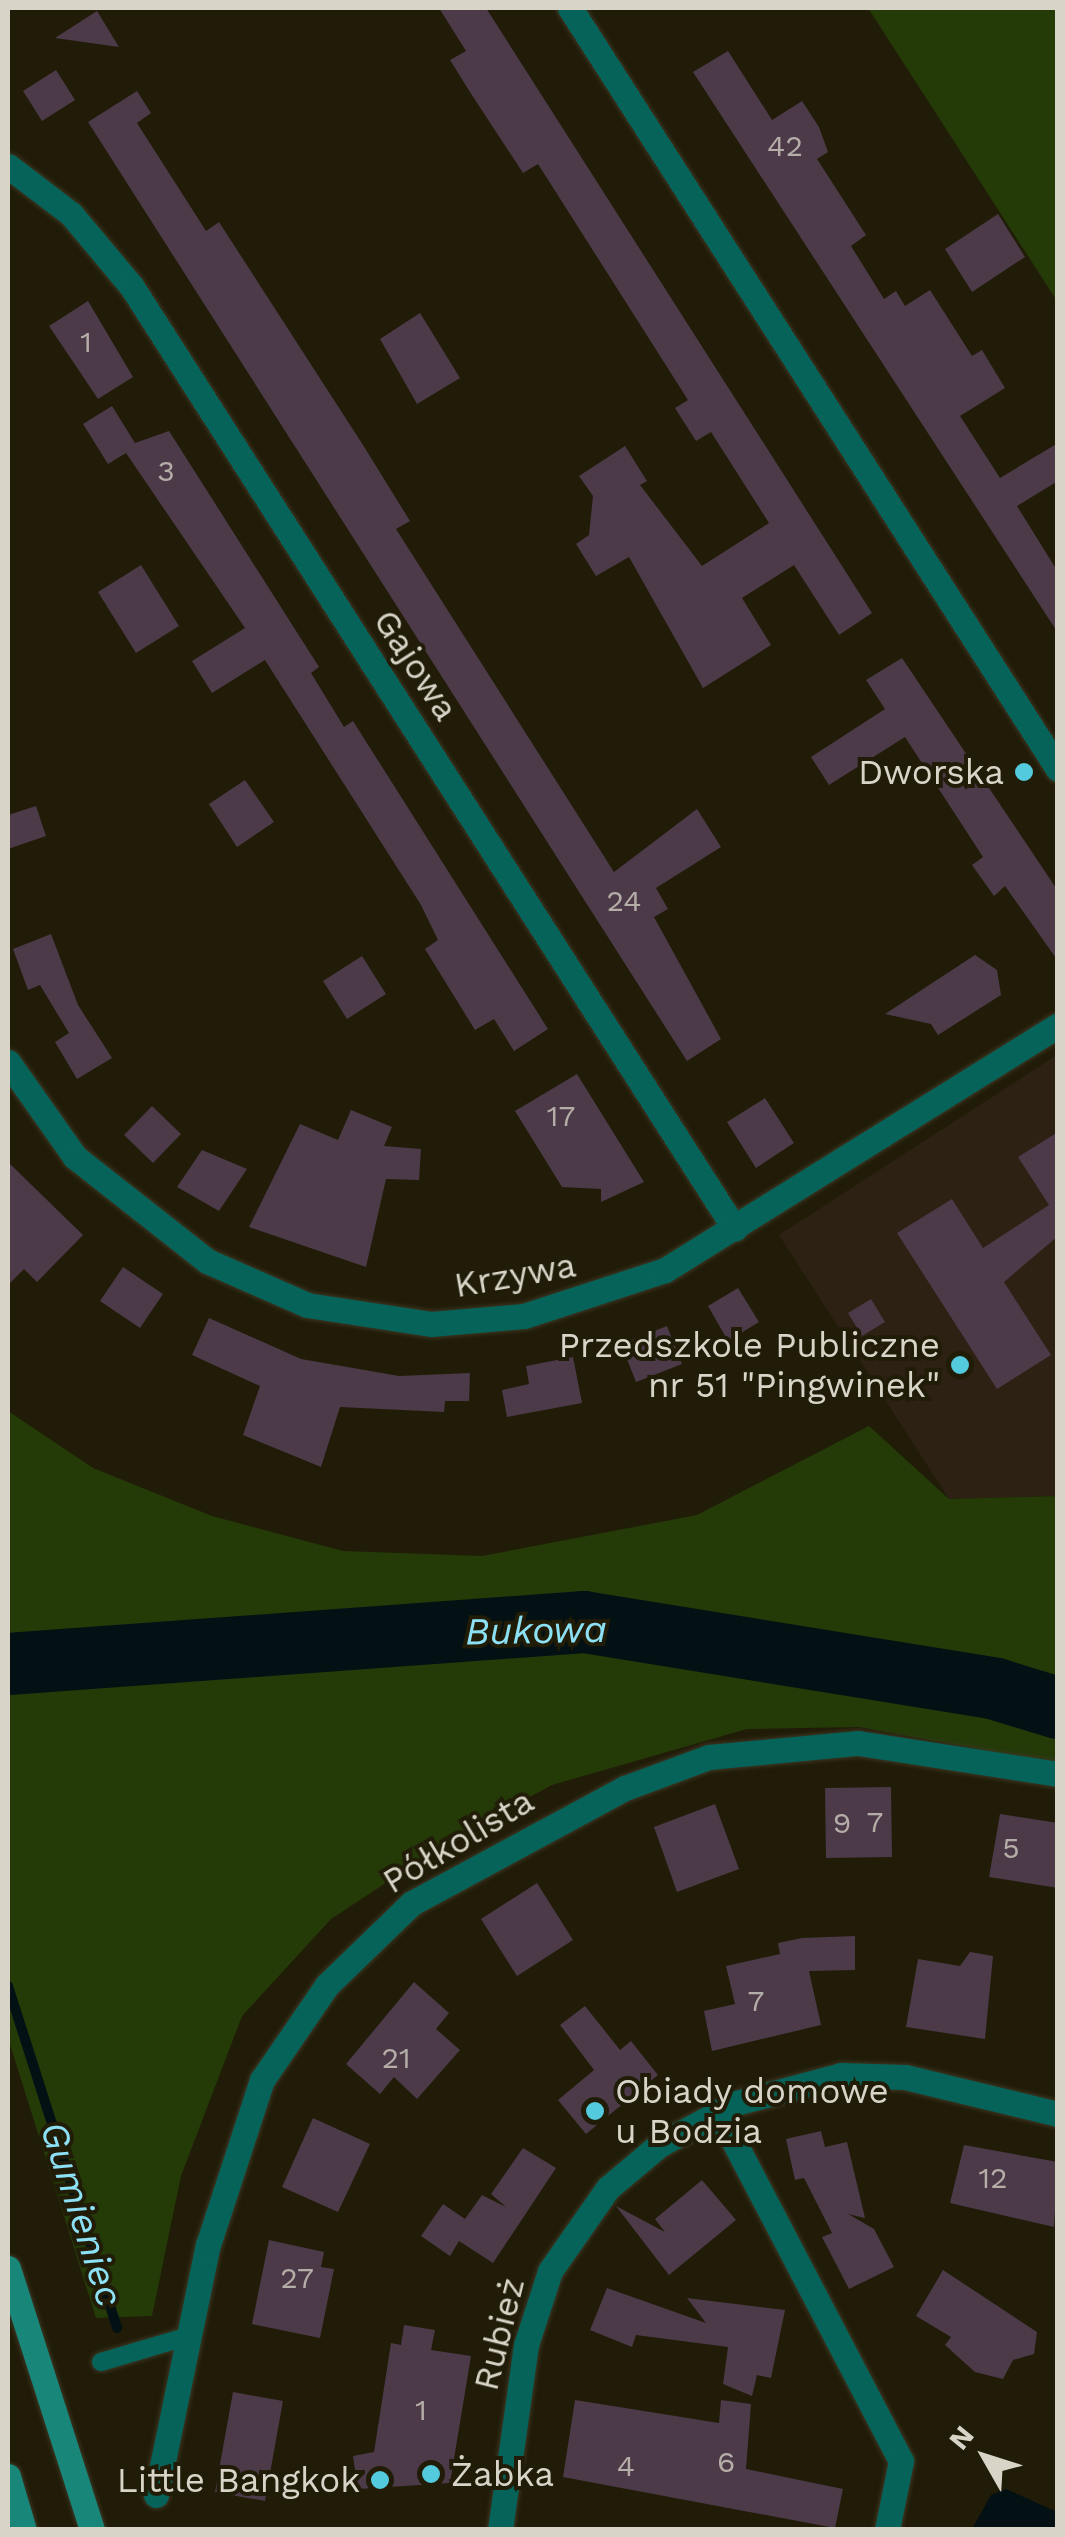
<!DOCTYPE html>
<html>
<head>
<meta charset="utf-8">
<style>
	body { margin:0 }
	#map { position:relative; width:1065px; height:2537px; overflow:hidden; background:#211c08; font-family:"Work Sans",sans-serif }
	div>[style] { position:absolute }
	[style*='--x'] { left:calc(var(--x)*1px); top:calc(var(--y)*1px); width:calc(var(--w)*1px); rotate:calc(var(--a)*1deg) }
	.education>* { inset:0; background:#2d2113 }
	.green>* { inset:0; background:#243b08 }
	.water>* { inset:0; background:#031014 }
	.stream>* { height:10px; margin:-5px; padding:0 5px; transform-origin:5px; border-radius:5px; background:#031014 }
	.river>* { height:62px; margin:-31px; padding:0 31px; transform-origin:31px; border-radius:31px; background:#031014 }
	.building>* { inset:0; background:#4c3a49 }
	.roads { filter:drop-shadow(0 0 2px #3b3623) drop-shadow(0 0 2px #3b3623) }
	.lane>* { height:18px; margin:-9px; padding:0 9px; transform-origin:9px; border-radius:9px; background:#066359 }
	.street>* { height:25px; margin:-12.5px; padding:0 12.5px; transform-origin:12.5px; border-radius:12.5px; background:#066359 }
	.secondary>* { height:25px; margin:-12.5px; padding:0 12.5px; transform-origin:12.5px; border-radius:12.5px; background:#18877a }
	.dots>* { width:28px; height:28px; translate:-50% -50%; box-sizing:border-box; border:5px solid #211c08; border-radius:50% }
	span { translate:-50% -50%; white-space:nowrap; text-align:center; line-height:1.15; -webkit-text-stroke:8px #211c08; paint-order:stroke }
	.number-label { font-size:30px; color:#b5aea8 }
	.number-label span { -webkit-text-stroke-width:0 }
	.street-label { font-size:35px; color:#d8d5c8 }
	.poi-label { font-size:35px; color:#d8d5c8 }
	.right { translate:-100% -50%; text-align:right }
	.left { translate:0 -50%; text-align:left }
	.water-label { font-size:38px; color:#8ce1f5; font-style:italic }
	.frame { position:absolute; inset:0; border:10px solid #d8d5c8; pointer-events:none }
	.north { position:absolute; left:935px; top:2407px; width:100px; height:100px; -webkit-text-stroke:8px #211c08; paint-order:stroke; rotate:309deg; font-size:28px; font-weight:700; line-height:40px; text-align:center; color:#d8d5c8 }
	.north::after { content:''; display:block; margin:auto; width:35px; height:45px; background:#d8d5c8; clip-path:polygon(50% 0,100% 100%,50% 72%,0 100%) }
</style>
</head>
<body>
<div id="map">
	<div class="education">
		<i style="clip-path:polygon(1057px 1055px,1057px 1496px,949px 1499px,779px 1235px)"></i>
	</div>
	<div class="green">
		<i style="clip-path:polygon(868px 8px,1057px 8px,1057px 301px)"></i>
		<i style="clip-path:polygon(8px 1411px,93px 1468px,212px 1516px,343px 1551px,482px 1556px,697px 1515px,869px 1426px,949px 1499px,1057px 1496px,1057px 1763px,859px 1727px,747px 1729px,552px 1785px,454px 1838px,331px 1919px,242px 2016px,181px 2176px,152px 2316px,96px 2318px,8px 2038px)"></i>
	</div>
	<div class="water">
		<i style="clip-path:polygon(1006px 2489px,1057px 2512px,1057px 2529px,972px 2529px,991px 2495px)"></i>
	</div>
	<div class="stream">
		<i style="--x:8;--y:1986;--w:359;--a:72.3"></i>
	</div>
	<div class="river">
		<i style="--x:8;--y:1664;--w:578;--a:-4.17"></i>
		<i style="--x:584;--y:1622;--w:417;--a:9.2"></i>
		<i style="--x:996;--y:1689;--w:65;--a:17"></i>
	</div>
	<div class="building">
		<i style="clip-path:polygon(439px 8px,486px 8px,872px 613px,839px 635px,794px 565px,742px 598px,771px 645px,703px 688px,629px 557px,596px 576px,576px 544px,589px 535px,593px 496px,579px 476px,625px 446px,647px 481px,640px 485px,702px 566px,769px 523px,711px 432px,696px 441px,675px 408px,688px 400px,538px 164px,523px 173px,470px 92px,450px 60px,466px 51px)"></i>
		<i style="clip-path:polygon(97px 11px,119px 47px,55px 38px)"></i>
		<i style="clip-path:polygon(728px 51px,772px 120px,802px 101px,819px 127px,828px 152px,817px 159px,866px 235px,851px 246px,884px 299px,896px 291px,905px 306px,930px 290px,972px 356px,982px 350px,1005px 388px,960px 416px,1000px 478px,1058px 443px,1058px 481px,1017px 506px,1058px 572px,1058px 633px,693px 72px)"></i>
		<i style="clip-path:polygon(56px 70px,75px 100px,42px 121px,23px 91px)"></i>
		<i style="clip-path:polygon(137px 91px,151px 113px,137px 123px,206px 231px,219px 222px,363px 445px,410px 521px,396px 529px,614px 872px,697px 809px,721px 847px,656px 888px,668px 909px,654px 917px,721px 1039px,687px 1061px,88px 122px)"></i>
		<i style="clip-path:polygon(998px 214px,1025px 257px,972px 292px,945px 249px)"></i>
		<i style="clip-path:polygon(88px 301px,133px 377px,98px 399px,49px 326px)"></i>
		<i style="clip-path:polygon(420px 313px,460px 378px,417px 404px,380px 339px)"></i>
		<i style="clip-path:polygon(112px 406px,135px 443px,169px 431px,319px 667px,311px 673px,344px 727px,353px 721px,548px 1029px,514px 1051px,494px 1019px,475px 1030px,425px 949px,438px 940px,421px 905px,265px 660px,212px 693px,192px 661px,245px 628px,126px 453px,108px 464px,83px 424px)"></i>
		<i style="clip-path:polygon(141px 565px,179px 626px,136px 653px,98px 592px)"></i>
		<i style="clip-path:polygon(902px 658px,1058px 891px,1058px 961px,1005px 886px,994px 896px,972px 865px,983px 857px,905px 737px,829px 785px,811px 757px,885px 709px,866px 680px)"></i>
		<i style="clip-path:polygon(245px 780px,274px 822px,237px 847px,209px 804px)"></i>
		<i style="clip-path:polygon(36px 806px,46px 836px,8px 849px,8px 815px)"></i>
		<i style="clip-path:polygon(51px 934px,78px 1005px,112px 1058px,77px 1079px,55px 1042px,69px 1033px,40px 985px,28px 990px,13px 949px)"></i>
		<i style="clip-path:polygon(975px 955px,997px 970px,1001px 995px,938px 1035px,931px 1024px,885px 1014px)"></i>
		<i style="clip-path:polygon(362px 956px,386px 994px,347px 1019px,323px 981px)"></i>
		<i style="clip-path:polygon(577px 1074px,644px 1182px,601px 1202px,601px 1189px,562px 1187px,515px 1111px)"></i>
		<i style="clip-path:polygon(765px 1098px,794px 1143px,756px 1168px,727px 1122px)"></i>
		<i style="clip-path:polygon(152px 1106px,181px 1134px,153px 1163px,124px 1135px)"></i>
		<i style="clip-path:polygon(351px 1110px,392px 1127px,384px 1146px,421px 1149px,419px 1180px,386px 1179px,366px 1267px,249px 1227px,300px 1124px,338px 1140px)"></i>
		<i style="clip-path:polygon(1058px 1132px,1058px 1236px,1004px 1282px,1051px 1355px,997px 1389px,897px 1233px,952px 1199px,983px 1248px,1049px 1205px,1018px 1157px)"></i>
		<i style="clip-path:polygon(202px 1150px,247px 1169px,219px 1211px,177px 1187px)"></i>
		<i style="clip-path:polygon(8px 1162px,83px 1235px,37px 1282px,24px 1269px,8px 1285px)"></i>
		<i style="clip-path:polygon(123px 1267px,163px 1294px,140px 1328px,100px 1301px)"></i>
		<i style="clip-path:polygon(738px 1288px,759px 1322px,728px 1341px,708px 1306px)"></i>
		<i style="clip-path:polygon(871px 1299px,885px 1322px,862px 1336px,848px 1313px)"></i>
		<i style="clip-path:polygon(209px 1318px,301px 1359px,399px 1376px,470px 1373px,469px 1401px,445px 1401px,444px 1412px,340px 1407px,321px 1467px,243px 1435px,260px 1386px,192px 1355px)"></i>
		<i style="clip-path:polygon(667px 1326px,682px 1364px,636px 1382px,621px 1344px)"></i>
		<i style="clip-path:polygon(573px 1357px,582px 1403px,507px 1417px,502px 1390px,529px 1384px,526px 1366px)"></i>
		<i style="clip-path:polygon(891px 1787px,892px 1857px,826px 1858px,825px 1788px)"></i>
		<i style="clip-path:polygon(715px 1804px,739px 1869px,677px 1892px,654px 1827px)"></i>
		<i style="clip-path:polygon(1000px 1814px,1058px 1823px,1058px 1888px,989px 1877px)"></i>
		<i style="clip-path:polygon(537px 1883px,573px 1940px,517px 1976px,481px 1919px)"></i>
		<i style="clip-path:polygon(855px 1936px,855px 1970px,809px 1971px,821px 2025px,712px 2051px,704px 2011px,735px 2004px,726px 1966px,780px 1954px,778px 1943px,802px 1938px)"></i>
		<i style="clip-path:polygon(970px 1952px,993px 1956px,985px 2039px,906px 2027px,918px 1959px,960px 1966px)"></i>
		<i style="clip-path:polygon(414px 1982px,449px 2013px,436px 2029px,460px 2050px,417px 2099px,394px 2077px,380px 2094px,346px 2064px)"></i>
		<i style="clip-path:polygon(585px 2006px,620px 2050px,631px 2041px,658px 2075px,586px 2134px,558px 2100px,594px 2070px,560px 2025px)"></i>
		<i style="clip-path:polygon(313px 2118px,370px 2144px,338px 2212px,282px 2187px)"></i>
		<i style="clip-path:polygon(821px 2131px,825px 2147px,847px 2142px,865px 2218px,848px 2214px,874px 2229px,894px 2267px,849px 2289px,822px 2237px,832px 2233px,804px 2178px,795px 2180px,786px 2139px)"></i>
		<i style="clip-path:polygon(964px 2145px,1058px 2162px,1054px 2227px,950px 2203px)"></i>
		<i style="clip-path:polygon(523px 2148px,556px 2168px,493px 2263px,459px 2241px,450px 2256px,421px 2236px,443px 2204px,465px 2219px,482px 2195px,506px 2207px,491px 2194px)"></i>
		<i style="clip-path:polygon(702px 2180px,736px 2220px,669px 2275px,616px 2206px,665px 2232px,655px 2219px)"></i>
		<i style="clip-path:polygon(269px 2240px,324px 2252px,321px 2267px,334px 2269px,320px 2338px,252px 2324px)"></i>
		<i style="clip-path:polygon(943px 2270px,1037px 2332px,1034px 2354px,1013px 2360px,1003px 2379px,975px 2372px,945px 2345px,951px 2337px,916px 2316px)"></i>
		<i style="clip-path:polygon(607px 2288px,706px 2323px,687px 2298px,785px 2310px,771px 2378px,757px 2375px,752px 2396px,723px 2384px,728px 2347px,636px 2335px,632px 2347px,590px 2330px)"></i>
		<i style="clip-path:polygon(404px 2325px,435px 2330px,431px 2350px,471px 2356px,450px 2483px,358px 2489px,353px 2456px,374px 2452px,391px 2343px,401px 2345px)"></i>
		<i style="clip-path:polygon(233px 2392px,283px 2401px,265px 2501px,215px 2492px)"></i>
		<i style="clip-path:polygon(575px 2400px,719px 2423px,721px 2400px,751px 2404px,746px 2469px,843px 2489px,835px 2528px,563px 2477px)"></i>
	</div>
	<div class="roads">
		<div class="lane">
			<i style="--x:101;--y:2362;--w:92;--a:-16.5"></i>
		</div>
		<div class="street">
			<i style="--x:570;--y:8;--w:904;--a:57.33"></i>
			<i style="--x:8;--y:166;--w:79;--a:37.3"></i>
			<i style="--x:71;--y:214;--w:95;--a:50.1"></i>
			<i style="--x:132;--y:287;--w:1118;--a:57.38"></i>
			<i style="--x:8;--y:1062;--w:116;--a:54.8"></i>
			<i style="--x:75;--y:1157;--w:168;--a:38.2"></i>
			<i style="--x:207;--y:1261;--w:109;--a:23.7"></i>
			<i style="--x:307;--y:1305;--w:125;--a:8.7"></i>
			<i style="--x:431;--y:1324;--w:93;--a:-4.9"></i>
			<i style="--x:524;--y:1316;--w:148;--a:-18.1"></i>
			<i style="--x:665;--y:1270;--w:463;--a:-31.9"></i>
			<i style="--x:718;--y:2111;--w:395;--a:62.4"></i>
			<i style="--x:901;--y:2461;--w:70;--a:101.5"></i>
			<i style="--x:156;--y:2495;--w:255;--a:-78.3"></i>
			<i style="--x:208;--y:2245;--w:174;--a:-71.9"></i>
			<i style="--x:262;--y:2080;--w:115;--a:-55.6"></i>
			<i style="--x:327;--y:1985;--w:118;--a:-44"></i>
			<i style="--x:412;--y:1903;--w:242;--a:-28.4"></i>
			<i style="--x:625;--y:1788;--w:90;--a:-20.3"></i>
			<i style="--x:709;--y:1757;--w:150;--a:-5.4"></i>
			<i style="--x:858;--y:1743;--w:202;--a:8.8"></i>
			<i style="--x:500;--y:2530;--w:187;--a:-82"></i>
			<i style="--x:526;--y:2345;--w:78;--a:-72"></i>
			<i style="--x:550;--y:2271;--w:101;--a:-55.1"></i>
			<i style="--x:608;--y:2188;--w:67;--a:-40.1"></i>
			<i style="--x:659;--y:2145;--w:88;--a:-28.6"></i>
			<i style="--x:736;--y:2103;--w:109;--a:-14.9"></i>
			<i style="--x:841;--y:2075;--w:64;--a:1.8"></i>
			<i style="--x:905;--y:2077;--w:157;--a:13.6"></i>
		</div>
		<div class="secondary">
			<i style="--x:8;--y:2268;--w:275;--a:72.2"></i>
			<i style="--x:8;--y:2476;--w:56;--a:73.5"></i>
		</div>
	</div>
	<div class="dots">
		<i style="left:1024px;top:772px;background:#54cade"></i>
		<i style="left:960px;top:1365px;background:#54cade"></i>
		<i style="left:595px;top:2111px;background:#54cade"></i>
		<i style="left:431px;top:2474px;background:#54cade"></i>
		<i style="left:380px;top:2480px;background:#54cade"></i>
	</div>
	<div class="number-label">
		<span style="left:785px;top:146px">42</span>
		<span style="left:86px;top:342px">1</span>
		<span style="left:166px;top:471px">3</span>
		<span style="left:624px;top:901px">24</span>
		<span style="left:561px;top:1116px">17</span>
		<span style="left:875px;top:1822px">7</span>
		<span style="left:842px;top:1823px">9</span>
		<span style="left:1011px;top:1848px">5</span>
		<span style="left:756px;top:2001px">7</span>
		<span style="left:396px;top:2058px">21</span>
		<span style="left:993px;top:2178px">12</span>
		<span style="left:297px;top:2278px">27</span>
		<span style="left:421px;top:2410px">1</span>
		<span style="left:726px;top:2462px">6</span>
		<span style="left:626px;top:2466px">4</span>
	</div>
	<div class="street-label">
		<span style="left:416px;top:665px;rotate:57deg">Gajowa</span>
		<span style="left:515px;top:1275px;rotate:-10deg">Krzywa</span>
		<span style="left:458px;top:1841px;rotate:-31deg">Półkolista</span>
		<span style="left:499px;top:2334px;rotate:-76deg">Rubież</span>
	</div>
	<div class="poi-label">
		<span class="right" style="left:1004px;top:772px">Dworska</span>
		<span class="right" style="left:940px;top:1365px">Przedszkole Publiczne<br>nr 51 "Pingwinek"</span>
		<span class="left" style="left:615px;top:2111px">Obiady domowe<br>u Bodzia</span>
		<span class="left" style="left:451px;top:2474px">Żabka</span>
		<span class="right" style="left:360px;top:2480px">Little Bangkok</span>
	</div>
	<div class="water-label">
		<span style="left:536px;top:1631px;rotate:-1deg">Bukowa</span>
		<span style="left:81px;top:2214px;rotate:72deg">Gumieniec</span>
	</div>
	<div class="frame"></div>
	<div class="north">N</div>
</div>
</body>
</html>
